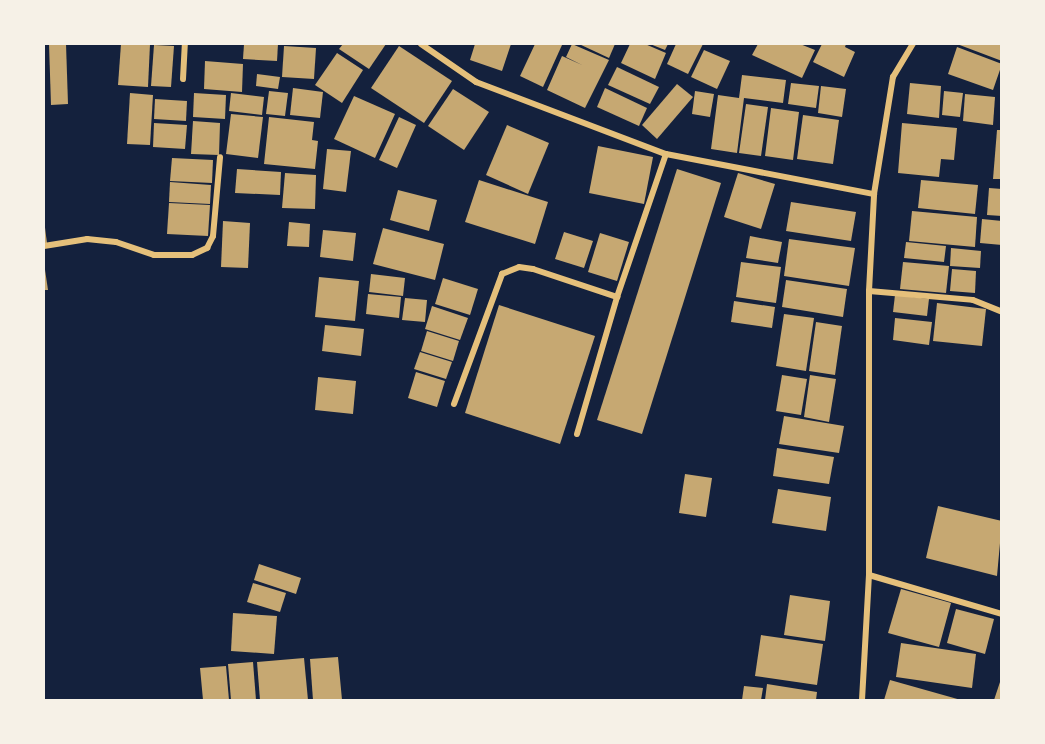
<!DOCTYPE html>
<html>
<head>
<meta charset="utf-8">
<style>
	body { margin:0 }
	#map { position:relative; width:1045px; height:744px; overflow:hidden; background:#14213d; font-family:"PT Sans Narrow",sans-serif }
	div>[style] { position:absolute }
	[style*='--x'] { left:calc(var(--x)*1px); top:calc(var(--y)*1px); width:calc(var(--w)*1px); rotate:calc(var(--a)*1deg) }
	.building>* { inset:0; background:#c6a872 }
	.minor>* { height:6px; margin:-3px; padding:0 3px; transform-origin:3px; border-radius:3px; background:#e5c07b }
	span { translate:-50% -50%; white-space:nowrap; text-align:center; line-height:1.15; -webkit-text-stroke:4.5px #f6f1e7; paint-order:stroke }
	.frame { position:absolute; inset:0; border:45px solid #f6f1e7; pointer-events:none }
</style>
</head>
<body>
<div id="map">
	<div class="building">
		<i style="clip-path:polygon(49px 44px,66px 44px,68px 104px,51px 105px)"></i>
		<i style="clip-path:polygon(121px 44px,150px 44px,148px 87px,118px 85px)"></i>
		<i style="clip-path:polygon(244px 44px,278px 44px,277px 61px,243px 59px)"></i>
		<i style="clip-path:polygon(343px 44px,386px 44px,369px 69px,339px 49px)"></i>
		<i style="clip-path:polygon(475px 44px,511px 44px,502px 71px,470px 60px)"></i>
		<i style="clip-path:polygon(535px 44px,562px 45px,543px 87px,520px 76px)"></i>
		<i style="clip-path:polygon(572px 44px,609px 60px,585px 108px,547px 90px,562px 56px,582px 65px,566px 57px)"></i>
		<i style="clip-path:polygon(579px 44px,615px 44px,609px 58px)"></i>
		<i style="clip-path:polygon(630px 44px,645px 44px,666px 53px,655px 79px,621px 63px)"></i>
		<i style="clip-path:polygon(650px 44px,668px 44px,665px 50px)"></i>
		<i style="clip-path:polygon(676px 44px,703px 44px,688px 74px,667px 64px)"></i>
		<i style="clip-path:polygon(758px 44px,800px 44px,815px 50px,802px 78px,752px 55px)"></i>
		<i style="clip-path:polygon(822px 44px,846px 44px,845px 47px,855px 52px,844px 77px,813px 62px)"></i>
		<i style="clip-path:polygon(957px 44px,1002px 44px,1002px 61px)"></i>
		<i style="clip-path:polygon(154px 45px,174px 46px,171px 87px,151px 86px)"></i>
		<i style="clip-path:polygon(284px 46px,316px 48px,314px 79px,282px 77px)"></i>
		<i style="clip-path:polygon(399px 46px,452px 81px,424px 123px,371px 88px)"></i>
		<i style="clip-path:polygon(957px 47px,1002px 64px,993px 90px,948px 74px)"></i>
		<i style="clip-path:polygon(704px 50px,730px 61px,717px 89px,691px 77px)"></i>
		<i style="clip-path:polygon(337px 53px,363px 70px,342px 103px,315px 85px)"></i>
		<i style="clip-path:polygon(205px 61px,243px 64px,242px 92px,204px 89px)"></i>
		<i style="clip-path:polygon(617px 67px,659px 87px,650px 104px,608px 85px)"></i>
		<i style="clip-path:polygon(257px 74px,280px 77px,278px 89px,256px 86px)"></i>
		<i style="clip-path:polygon(742px 75px,786px 80px,783px 103px,744px 98px,737px 153px,711px 149px,718px 95px,739px 98px)"></i>
		<i style="clip-path:polygon(791px 83px,819px 86px,816px 108px,788px 104px)"></i>
		<i style="clip-path:polygon(910px 83px,941px 86px,939px 118px,907px 114px)"></i>
		<i style="clip-path:polygon(677px 84px,693px 97px,657px 139px,642px 125px)"></i>
		<i style="clip-path:polygon(821px 86px,846px 89px,842px 117px,818px 113px)"></i>
		<i style="clip-path:polygon(293px 88px,323px 92px,320px 118px,290px 115px)"></i>
		<i style="clip-path:polygon(605px 88px,647px 108px,639px 126px,597px 107px)"></i>
		<i style="clip-path:polygon(453px 89px,489px 112px,464px 150px,428px 126px)"></i>
		<i style="clip-path:polygon(269px 91px,288px 93px,285px 116px,266px 114px)"></i>
		<i style="clip-path:polygon(695px 91px,714px 94px,710px 117px,692px 114px)"></i>
		<i style="clip-path:polygon(944px 91px,963px 93px,960px 117px,942px 115px)"></i>
		<i style="clip-path:polygon(130px 93px,153px 95px,150px 145px,127px 144px)"></i>
		<i style="clip-path:polygon(194px 93px,226px 95px,225px 119px,193px 117px)"></i>
		<i style="clip-path:polygon(231px 93px,264px 97px,262px 115px,229px 111px)"></i>
		<i style="clip-path:polygon(965px 94px,995px 97px,993px 125px,963px 121px)"></i>
		<i style="clip-path:polygon(354px 96px,395px 114px,375px 158px,334px 139px)"></i>
		<i style="clip-path:polygon(155px 99px,187px 101px,186px 121px,154px 119px)"></i>
		<i style="clip-path:polygon(746px 104px,768px 107px,761px 156px,739px 153px)"></i>
		<i style="clip-path:polygon(771px 108px,799px 112px,793px 160px,765px 156px)"></i>
		<i style="clip-path:polygon(231px 114px,263px 117px,258px 158px,226px 154px)"></i>
		<i style="clip-path:polygon(803px 115px,839px 120px,833px 164px,797px 159px)"></i>
		<i style="clip-path:polygon(269px 117px,314px 122px,312px 140px,318px 141px,315px 169px,264px 164px)"></i>
		<i style="clip-path:polygon(399px 117px,416px 125px,397px 168px,379px 160px)"></i>
		<i style="clip-path:polygon(193px 121px,220px 123px,219px 155px,191px 154px)"></i>
		<i style="clip-path:polygon(154px 123px,187px 125px,185px 149px,153px 147px)"></i>
		<i style="clip-path:polygon(902px 123px,957px 128px,954px 160px,941px 159px,939px 177px,898px 173px)"></i>
		<i style="clip-path:polygon(507px 125px,549px 143px,528px 194px,486px 175px)"></i>
		<i style="clip-path:polygon(997px 130px,1002px 130px,1002px 179px,993px 179px)"></i>
		<i style="clip-path:polygon(598px 146px,653px 157px,644px 204px,589px 193px)"></i>
		<i style="clip-path:polygon(327px 149px,351px 151px,346px 192px,323px 189px)"></i>
		<i style="clip-path:polygon(172px 158px,213px 160px,212px 183px,170px 181px)"></i>
		<i style="clip-path:polygon(237px 169px,281px 172px,280px 195px,235px 193px)"></i>
		<i style="clip-path:polygon(677px 169px,721px 183px,642px 434px,597px 420px)"></i>
		<i style="clip-path:polygon(285px 173px,316px 175px,315px 209px,282px 208px)"></i>
		<i style="clip-path:polygon(738px 173px,775px 184px,761px 229px,724px 217px)"></i>
		<i style="clip-path:polygon(479px 180px,548px 202px,535px 244px,465px 222px)"></i>
		<i style="clip-path:polygon(921px 180px,978px 185px,975px 214px,918px 208px)"></i>
		<i style="clip-path:polygon(170px 182px,211px 185px,210px 204px,169px 202px)"></i>
		<i style="clip-path:polygon(989px 188px,1002px 189px,1002px 216px,987px 215px)"></i>
		<i style="clip-path:polygon(398px 190px,437px 200px,429px 231px,390px 220px)"></i>
		<i style="clip-path:polygon(791px 202px,856px 212px,851px 241px,786px 231px)"></i>
		<i style="clip-path:polygon(169px 203px,210px 205px,208px 236px,167px 234px)"></i>
		<i style="clip-path:polygon(912px 211px,977px 217px,975px 247px,909px 241px)"></i>
		<i style="clip-path:polygon(982px 219px,1002px 221px,1002px 245px,980px 243px)"></i>
		<i style="clip-path:polygon(44px 220px,47px 243px,44px 243px)"></i>
		<i style="clip-path:polygon(223px 221px,250px 223px,248px 268px,221px 267px)"></i>
		<i style="clip-path:polygon(289px 222px,310px 224px,309px 247px,287px 246px)"></i>
		<i style="clip-path:polygon(383px 228px,444px 244px,435px 280px,373px 264px)"></i>
		<i style="clip-path:polygon(323px 230px,356px 233px,353px 261px,320px 257px)"></i>
		<i style="clip-path:polygon(564px 232px,593px 241px,584px 268px,555px 259px)"></i>
		<i style="clip-path:polygon(600px 233px,629px 242px,617px 281px,588px 272px)"></i>
		<i style="clip-path:polygon(750px 236px,782px 242px,778px 263px,746px 258px)"></i>
		<i style="clip-path:polygon(789px 239px,855px 248px,849px 286px,784px 276px)"></i>
		<i style="clip-path:polygon(906px 242px,946px 246px,944px 262px,904px 258px)"></i>
		<i style="clip-path:polygon(951px 248px,981px 251px,980px 268px,950px 266px)"></i>
		<i style="clip-path:polygon(741px 262px,781px 267px,776px 303px,736px 297px)"></i>
		<i style="clip-path:polygon(903px 262px,949px 266px,946px 293px,900px 289px)"></i>
		<i style="clip-path:polygon(44px 263px,48px 290px,44px 290px)"></i>
		<i style="clip-path:polygon(952px 269px,976px 271px,975px 293px,950px 291px)"></i>
		<i style="clip-path:polygon(371px 274px,405px 278px,403px 296px,369px 292px)"></i>
		<i style="clip-path:polygon(319px 277px,359px 281px,355px 321px,315px 317px)"></i>
		<i style="clip-path:polygon(443px 278px,478px 289px,470px 315px,435px 304px)"></i>
		<i style="clip-path:polygon(786px 280px,847px 289px,843px 317px,782px 307px)"></i>
		<i style="clip-path:polygon(368px 294px,401px 297px,399px 318px,366px 314px)"></i>
		<i style="clip-path:polygon(895px 295px,929px 299px,927px 316px,893px 312px)"></i>
		<i style="clip-path:polygon(405px 298px,427px 300px,425px 322px,402px 320px)"></i>
		<i style="clip-path:polygon(734px 301px,775px 307px,772px 328px,731px 322px)"></i>
		<i style="clip-path:polygon(937px 303px,986px 309px,982px 346px,933px 341px)"></i>
		<i style="clip-path:polygon(499px 305px,595px 336px,560px 444px,465px 413px)"></i>
		<i style="clip-path:polygon(432px 306px,468px 318px,460px 340px,425px 329px)"></i>
		<i style="clip-path:polygon(784px 314px,814px 318px,806px 371px,776px 366px)"></i>
		<i style="clip-path:polygon(895px 318px,932px 322px,929px 345px,893px 340px)"></i>
		<i style="clip-path:polygon(816px 322px,842px 326px,835px 375px,809px 371px)"></i>
		<i style="clip-path:polygon(325px 325px,364px 329px,361px 356px,322px 351px)"></i>
		<i style="clip-path:polygon(427px 331px,459px 341px,453px 361px,421px 351px)"></i>
		<i style="clip-path:polygon(420px 352px,452px 362px,446px 379px,414px 369px)"></i>
		<i style="clip-path:polygon(416px 372px,445px 381px,437px 407px,408px 398px)"></i>
		<i style="clip-path:polygon(782px 375px,807px 379px,801px 415px,776px 411px)"></i>
		<i style="clip-path:polygon(810px 375px,836px 379px,829px 422px,804px 417px)"></i>
		<i style="clip-path:polygon(318px 377px,356px 381px,353px 414px,315px 410px)"></i>
		<i style="clip-path:polygon(784px 416px,844px 426px,839px 453px,779px 444px)"></i>
		<i style="clip-path:polygon(777px 448px,834px 457px,829px 484px,773px 476px)"></i>
		<i style="clip-path:polygon(685px 474px,712px 478px,706px 517px,679px 513px)"></i>
		<i style="clip-path:polygon(778px 489px,831px 497px,826px 531px,772px 523px)"></i>
		<i style="clip-path:polygon(938px 506px,1002px 521px,997px 576px,926px 558px)"></i>
		<i style="clip-path:polygon(259px 564px,301px 578px,296px 594px,254px 580px)"></i>
		<i style="clip-path:polygon(253px 583px,286px 593px,280px 612px,247px 602px)"></i>
		<i style="clip-path:polygon(901px 589px,951px 603px,939px 647px,888px 633px)"></i>
		<i style="clip-path:polygon(790px 595px,830px 601px,825px 641px,784px 635px)"></i>
		<i style="clip-path:polygon(956px 609px,994px 619px,985px 654px,947px 643px)"></i>
		<i style="clip-path:polygon(233px 613px,277px 616px,274px 654px,231px 651px)"></i>
		<i style="clip-path:polygon(761px 635px,823px 644px,817px 685px,755px 676px)"></i>
		<i style="clip-path:polygon(901px 643px,976px 654px,972px 688px,896px 677px)"></i>
		<i style="clip-path:polygon(338px 657px,342px 700px,313px 700px,310px 659px)"></i>
		<i style="clip-path:polygon(304px 658px,308px 700px,260px 700px,257px 662px)"></i>
		<i style="clip-path:polygon(253px 662px,256px 700px,231px 700px,228px 664px)"></i>
		<i style="clip-path:polygon(226px 666px,229px 700px,203px 700px,200px 668px)"></i>
		<i style="clip-path:polygon(1002px 676px,1002px 700px,994px 700px)"></i>
		<i style="clip-path:polygon(890px 680px,961px 700px,884px 700px)"></i>
		<i style="clip-path:polygon(767px 684px,817px 692px,816px 700px,765px 700px)"></i>
		<i style="clip-path:polygon(744px 686px,763px 688px,761px 700px,742px 700px)"></i>
	</div>
	<div class="minor">
		<i style="--x:421;--y:44;--w:67;--a:34.6"></i>
		<i style="--x:476;--y:82;--w:203;--a:20.8"></i>
		<i style="--x:666;--y:154;--w:212;--a:10.9"></i>
		<i style="--x:183;--y:79;--w:35;--a:-87"></i>
		<i style="--x:44;--y:246;--w:44;--a:-9.2"></i>
		<i style="--x:87;--y:239;--w:29;--a:6"></i>
		<i style="--x:116;--y:242;--w:40;--a:18.9"></i>
		<i style="--x:154;--y:255;--w:38;--a:0"></i>
		<i style="--x:192;--y:255;--w:17;--a:-25"></i>
		<i style="--x:207;--y:248;--w:13;--a:-63"></i>
		<i style="--x:213;--y:236;--w:79;--a:-84.9"></i>
		<i style="--x:869;--y:291;--w:104;--a:4.9"></i>
		<i style="--x:973;--y:300;--w:31;--a:22"></i>
		<i style="--x:454;--y:404;--w:139;--a:-69.7"></i>
		<i style="--x:502;--y:274;--w:18;--a:-22"></i>
		<i style="--x:519;--y:267;--w:14;--a:8"></i>
		<i style="--x:533;--y:269;--w:89;--a:18.4"></i>
		<i style="--x:617;--y:297;--w:151;--a:-71.1"></i>
		<i style="--x:577;--y:434;--w:143;--a:-73.7"></i>
		<i style="--x:869;--y:575;--w:139;--a:16.3"></i>
		<i style="--x:862;--y:700;--w:125;--a:-86.8"></i>
		<i style="--x:869;--y:575;--w:284;--a:-90"></i>
		<i style="--x:869;--y:291;--w:97;--a:-87"></i>
		<i style="--x:874;--y:194;--w:119;--a:-80.8"></i>
		<i style="--x:893;--y:77;--w:39;--a:-59"></i>
	</div>
	<div class="frame"></div>
</div>
</body>
</html>
